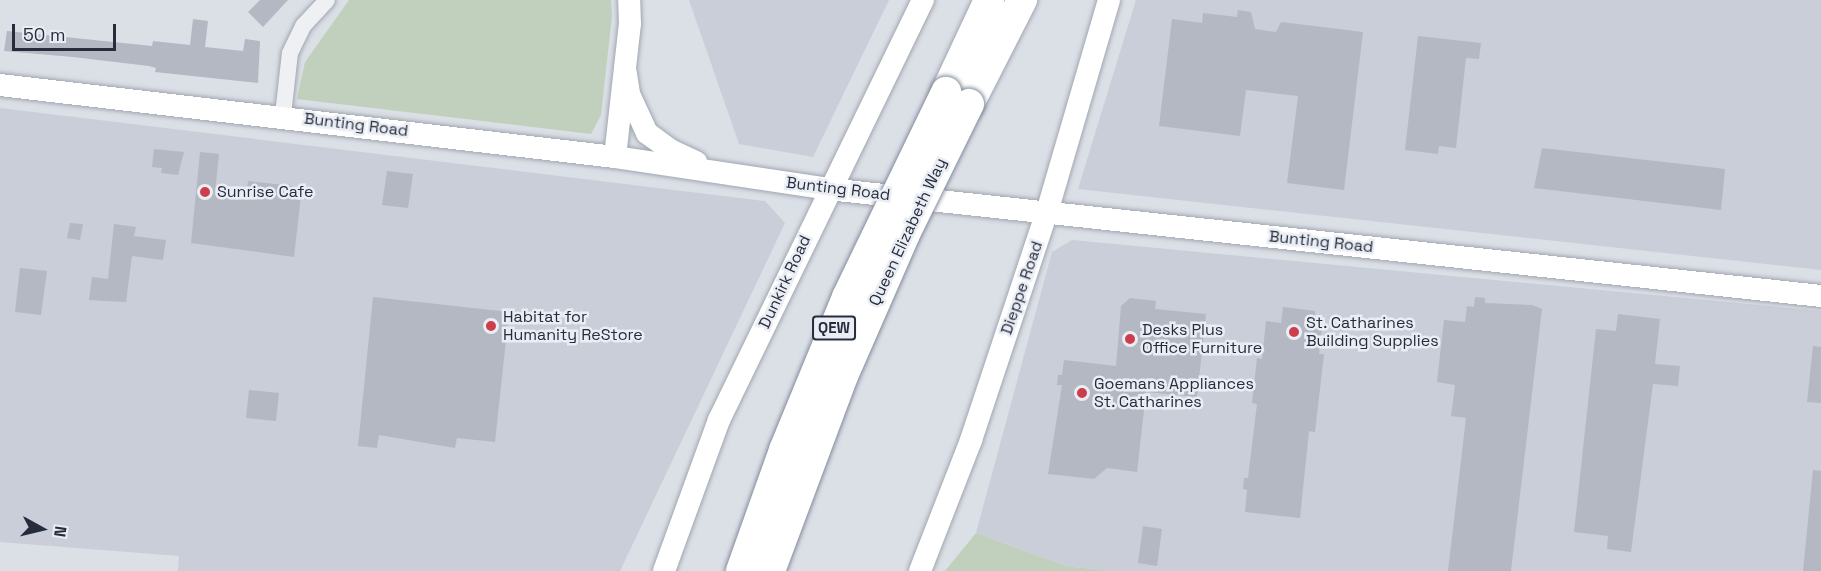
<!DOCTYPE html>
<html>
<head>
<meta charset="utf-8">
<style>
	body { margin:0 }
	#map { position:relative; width:1821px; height:571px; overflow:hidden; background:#dbdfe6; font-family:"Space Grotesk",sans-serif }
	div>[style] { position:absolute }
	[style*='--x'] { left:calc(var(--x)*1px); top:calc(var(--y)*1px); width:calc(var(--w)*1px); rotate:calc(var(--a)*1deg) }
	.built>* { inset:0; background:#c9ced8 }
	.green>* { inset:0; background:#c0d0bc }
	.building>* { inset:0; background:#b3b8c2 }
	.roads { filter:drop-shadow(0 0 2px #a1a6b0) drop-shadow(0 0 2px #a1a6b0) }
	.street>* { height:16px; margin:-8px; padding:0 8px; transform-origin:8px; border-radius:8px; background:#eef0f4 }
	.secondary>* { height:22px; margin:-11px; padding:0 11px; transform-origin:11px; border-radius:11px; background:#fff }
	.highway>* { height:30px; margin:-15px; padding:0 15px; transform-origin:15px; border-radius:15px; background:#fff }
	.bridges { filter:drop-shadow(0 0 2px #838c9c) drop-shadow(0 0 2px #838c9c) }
	.highway-bridge>* { height:30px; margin:-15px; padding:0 15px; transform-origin:15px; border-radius:15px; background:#fff }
	.dots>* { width:16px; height:16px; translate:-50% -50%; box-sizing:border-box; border:3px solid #eaeef4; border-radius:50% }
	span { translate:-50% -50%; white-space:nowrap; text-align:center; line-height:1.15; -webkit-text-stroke:5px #eaeef4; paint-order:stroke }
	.shield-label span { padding:2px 4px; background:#eaeef4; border:2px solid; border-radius:4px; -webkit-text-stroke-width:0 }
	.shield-label { font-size:15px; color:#252c3c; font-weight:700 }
	.street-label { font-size:16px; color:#252c3c }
	.poi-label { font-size:16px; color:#252c3c }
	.left { translate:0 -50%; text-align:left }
	.north { position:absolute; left:12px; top:499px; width:60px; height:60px; -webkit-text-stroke:4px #eaeef4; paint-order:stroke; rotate:98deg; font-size:16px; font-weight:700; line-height:24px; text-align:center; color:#252c3c }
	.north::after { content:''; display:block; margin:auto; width:21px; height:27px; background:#252c3c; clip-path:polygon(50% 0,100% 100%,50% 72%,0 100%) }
	.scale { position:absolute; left:12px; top:24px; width:104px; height:27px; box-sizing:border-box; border:3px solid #252c3c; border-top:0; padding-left:8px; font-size:18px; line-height:21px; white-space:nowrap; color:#252c3c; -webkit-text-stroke:4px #eaeef4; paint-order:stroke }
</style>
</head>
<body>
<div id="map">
	<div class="built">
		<i style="clip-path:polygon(689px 0,889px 0,813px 157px,739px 144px)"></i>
		<i style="clip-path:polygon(1136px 0,1821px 0,1821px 270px,1078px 189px)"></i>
		<i style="clip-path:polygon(0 108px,765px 201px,785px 223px,620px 571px,178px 571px,179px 556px,0 542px)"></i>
		<i style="clip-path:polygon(1072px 240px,1821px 311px,1821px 571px,1109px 571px,1066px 566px,976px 533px,1052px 252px)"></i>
	</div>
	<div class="green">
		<i style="clip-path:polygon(349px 0,611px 0,612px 16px,601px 115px,591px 134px,297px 99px,305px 62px)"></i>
		<i style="clip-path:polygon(976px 533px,1066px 566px,1109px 571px,945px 571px)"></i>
	</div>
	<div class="building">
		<i style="clip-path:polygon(260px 0,288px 0,263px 27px,248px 12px)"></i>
		<i style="clip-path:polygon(1238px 10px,1251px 12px,1255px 29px,1276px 32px,1281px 22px,1363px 32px,1344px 190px,1287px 183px,1298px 96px,1246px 90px,1240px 136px,1159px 126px,1172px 19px,1202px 23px,1203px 13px,1237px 17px)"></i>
		<i style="clip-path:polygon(193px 19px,208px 21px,205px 47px,243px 51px,245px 39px,260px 41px,258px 83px,155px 72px,156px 68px,149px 66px,73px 57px,4px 51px,7px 31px,152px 46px,153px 41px,190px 45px)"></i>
		<i style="clip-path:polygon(1418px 36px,1481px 43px,1479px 59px,1466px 58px,1456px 148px,1439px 146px,1438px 154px,1405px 150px)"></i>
		<i style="clip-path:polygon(1542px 148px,1725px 169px,1721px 210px,1534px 188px)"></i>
		<i style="clip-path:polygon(154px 149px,184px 152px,178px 175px,161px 173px,162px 168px,152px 167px)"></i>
		<i style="clip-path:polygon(200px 152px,219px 154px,215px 192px,246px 196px,248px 181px,302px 187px,294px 257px,191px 243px)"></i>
		<i style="clip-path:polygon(387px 171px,413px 174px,408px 208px,382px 205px)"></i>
		<i style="clip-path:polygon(70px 223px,83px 224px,80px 240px,67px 238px)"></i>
		<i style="clip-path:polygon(114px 224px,136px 227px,134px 236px,166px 240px,163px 260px,132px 256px,126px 302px,89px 300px,92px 277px,108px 279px)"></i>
		<i style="clip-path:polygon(20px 268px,47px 271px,41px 315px,15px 312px)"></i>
		<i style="clip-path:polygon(373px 297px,509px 312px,495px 442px,457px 438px,455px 448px,379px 435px,377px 448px,358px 446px)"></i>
		<i style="clip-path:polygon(1475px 297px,1485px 298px,1485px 303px,1532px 305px,1542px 309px,1511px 571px,1448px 571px,1466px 418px,1451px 416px,1455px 385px,1437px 382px,1444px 320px,1465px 322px,1467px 306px,1474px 307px)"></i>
		<i style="clip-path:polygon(1130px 298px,1156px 301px,1155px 309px,1206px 314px,1197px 397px,1146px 392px,1137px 472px,1107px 468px,1094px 479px,1048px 474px,1062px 385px,1057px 385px,1058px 375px,1062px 375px,1064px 360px,1116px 366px,1121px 306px)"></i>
		<i style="clip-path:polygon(1283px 307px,1315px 311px,1314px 326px,1322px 327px,1319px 354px,1324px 354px,1315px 432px,1309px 431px,1300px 518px,1245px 512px,1247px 490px,1243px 489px,1244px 478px,1248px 478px,1257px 404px,1252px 403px,1257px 358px,1262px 359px,1266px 321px,1281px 323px)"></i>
		<i style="clip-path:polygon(1618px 314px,1660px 319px,1655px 364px,1680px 366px,1678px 386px,1653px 384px,1631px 552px,1607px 549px,1608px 536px,1574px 532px,1596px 329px,1616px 331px)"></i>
		<i style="clip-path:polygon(1813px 346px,1821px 347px,1821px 403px,1807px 402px)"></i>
		<i style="clip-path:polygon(249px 390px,279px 393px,276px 421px,246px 418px)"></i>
		<i style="clip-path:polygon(1813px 470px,1821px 471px,1821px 571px,1803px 571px)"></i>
		<i style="clip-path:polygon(1143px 526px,1162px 529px,1157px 566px,1138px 563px)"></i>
	</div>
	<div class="roads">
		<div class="street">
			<i style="--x:283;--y:115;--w:62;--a:-83.6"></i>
			<i style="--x:290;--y:53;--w:30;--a:-64"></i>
			<i style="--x:303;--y:26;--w:35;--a:-47"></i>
		</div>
		<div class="secondary">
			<i style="--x:625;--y:68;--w:26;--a:81"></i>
			<i style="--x:629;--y:94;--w:43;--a:65.2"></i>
			<i style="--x:647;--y:133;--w:29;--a:36"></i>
			<i style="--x:670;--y:150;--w:29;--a:25"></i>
			<i style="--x:0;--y:85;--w:619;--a:6.68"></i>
			<i style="--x:615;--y:157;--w:215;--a:8.5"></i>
			<i style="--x:828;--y:189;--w:999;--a:6.15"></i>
			<i style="--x:615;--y:157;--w:134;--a:-83.6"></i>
			<i style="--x:630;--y:24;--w:24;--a:-92"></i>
			<i style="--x:664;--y:571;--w:161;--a:-70"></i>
			<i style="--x:719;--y:420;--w:467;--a:-64.1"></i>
			<i style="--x:920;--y:571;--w:141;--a:-68.7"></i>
			<i style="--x:971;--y:440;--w:240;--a:-71.6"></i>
			<i style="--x:1047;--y:212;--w:221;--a:-73.7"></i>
		</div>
		<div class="highway">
			<i style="--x:946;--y:92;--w:102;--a:-64.9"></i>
			<i style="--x:969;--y:104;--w:117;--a:-63"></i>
		</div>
	</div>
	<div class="bridges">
		<div class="highway-bridge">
			<i style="--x:741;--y:571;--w:128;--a:-70.4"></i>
			<i style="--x:784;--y:450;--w:165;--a:-67.6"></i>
			<i style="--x:847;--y:297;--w:228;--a:-64.2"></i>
			<i style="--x:770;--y:571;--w:208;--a:-69.5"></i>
			<i style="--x:843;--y:376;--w:155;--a:-66.4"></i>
			<i style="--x:905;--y:234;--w:145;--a:-63.8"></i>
		</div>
	</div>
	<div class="dots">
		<i style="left:205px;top:192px;background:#cd3e4d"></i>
		<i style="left:491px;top:326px;background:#cd3e4d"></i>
		<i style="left:1294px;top:332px;background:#cd3e4d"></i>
		<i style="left:1130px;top:339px;background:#cd3e4d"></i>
		<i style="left:1082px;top:393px;background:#cd3e4d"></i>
	</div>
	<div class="shield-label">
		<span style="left:834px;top:328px">QEW</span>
	</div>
	<div class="street-label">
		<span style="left:356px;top:125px;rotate:7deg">Bunting Road</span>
		<span style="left:838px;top:189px;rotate:7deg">Bunting Road</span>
		<span style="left:908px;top:232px;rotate:-65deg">Queen Elizabeth Way</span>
		<span style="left:1321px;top:242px;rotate:6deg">Bunting Road</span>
		<span style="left:785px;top:282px;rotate:-65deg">Dunkirk Road</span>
		<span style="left:1022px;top:288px;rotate:-71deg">Dieppe Road</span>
	</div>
	<div class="poi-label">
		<span class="left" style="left:217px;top:192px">Sunrise Cafe</span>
		<span class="left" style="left:503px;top:326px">Habitat for<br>Humanity ReStore</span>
		<span class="left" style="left:1306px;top:332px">St. Catharines<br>Building Supplies</span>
		<span class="left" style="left:1142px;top:339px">Desks Plus<br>Office Furniture</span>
		<span class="left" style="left:1094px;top:393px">Goemans Appliances<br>St. Catharines</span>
	</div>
	<div class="north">N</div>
	<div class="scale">50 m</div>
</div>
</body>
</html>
